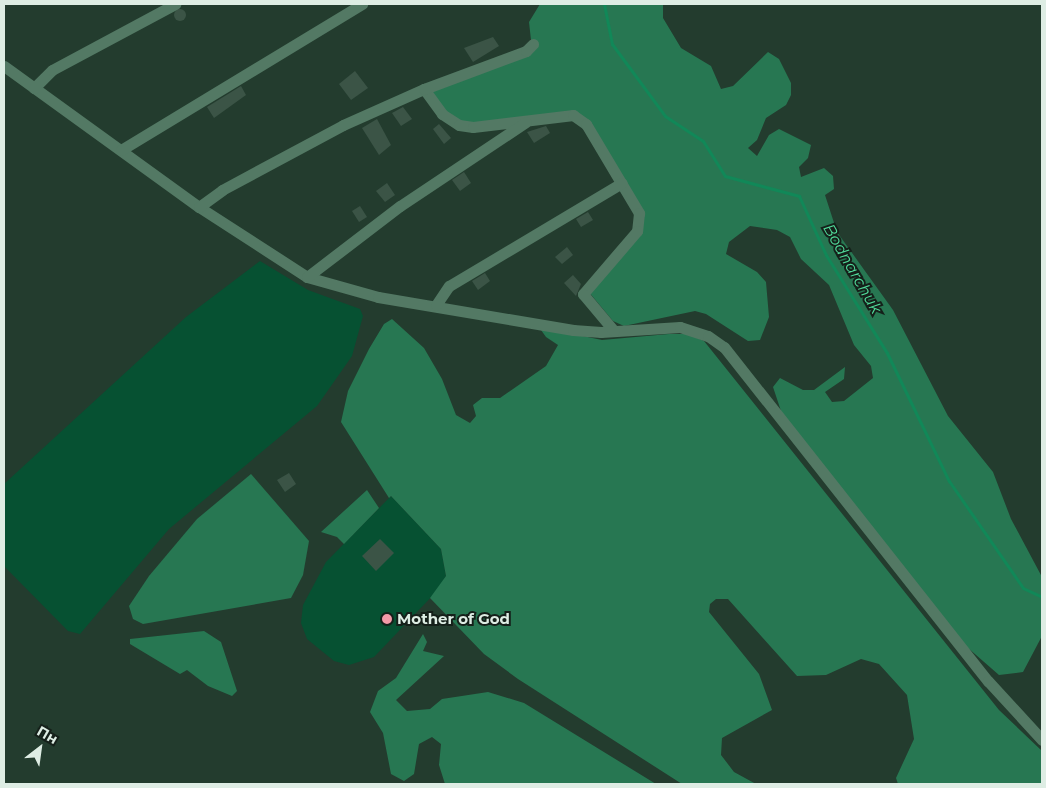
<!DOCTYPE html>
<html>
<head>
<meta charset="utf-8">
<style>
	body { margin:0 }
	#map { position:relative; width:1046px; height:788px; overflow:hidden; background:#233c2e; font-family:Montserrat,sans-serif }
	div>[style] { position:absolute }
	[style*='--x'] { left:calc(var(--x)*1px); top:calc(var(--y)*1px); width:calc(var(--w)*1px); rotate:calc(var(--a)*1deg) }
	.green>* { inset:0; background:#065132 }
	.forest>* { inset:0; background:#277752 }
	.stream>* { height:3px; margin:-1.5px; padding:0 1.5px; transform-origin:1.5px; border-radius:1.5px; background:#118858 }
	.building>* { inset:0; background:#3b5446 }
	.round { border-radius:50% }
	.minor>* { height:11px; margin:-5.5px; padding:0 5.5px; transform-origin:5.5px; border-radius:5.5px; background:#537964 }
	.dots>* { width:14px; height:14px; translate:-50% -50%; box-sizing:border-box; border:2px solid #15201a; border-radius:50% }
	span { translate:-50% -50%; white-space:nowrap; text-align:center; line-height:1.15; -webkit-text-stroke:4px #15201a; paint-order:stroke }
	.poi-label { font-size:15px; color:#deede4; font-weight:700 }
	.left { translate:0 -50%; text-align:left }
	.water-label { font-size:16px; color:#51db9a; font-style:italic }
	.frame { position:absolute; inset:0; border:5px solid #deede4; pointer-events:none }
	.north { position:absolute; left:15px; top:723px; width:50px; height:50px; -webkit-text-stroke:4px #15201a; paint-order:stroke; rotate:30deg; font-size:14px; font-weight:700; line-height:20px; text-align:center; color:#deede4 }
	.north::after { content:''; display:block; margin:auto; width:18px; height:22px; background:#deede4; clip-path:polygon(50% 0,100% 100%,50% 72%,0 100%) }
</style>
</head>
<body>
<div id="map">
	<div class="green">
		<i style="clip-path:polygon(260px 261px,308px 290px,360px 309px,363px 316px,352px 356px,317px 406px,169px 529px,80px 634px,68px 631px,4px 566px,4px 484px,186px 317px)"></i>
		<i style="clip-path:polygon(391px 496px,441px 549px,446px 576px,437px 591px,374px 657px,349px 665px,334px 661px,307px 639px,301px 623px,303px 605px,326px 562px)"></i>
	</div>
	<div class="forest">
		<i style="clip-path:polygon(540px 4px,663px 4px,663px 18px,681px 48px,711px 66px,721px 89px,733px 86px,768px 52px,779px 59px,791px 83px,791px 95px,786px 105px,766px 118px,757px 140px,748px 148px,757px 156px,769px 135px,779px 129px,811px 145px,808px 158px,799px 167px,801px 177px,824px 168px,833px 176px,834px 189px,825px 195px,837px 232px,893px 310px,948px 416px,993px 472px,1011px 519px,1042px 577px,1042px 636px,1023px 672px,999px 675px,960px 641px,785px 423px,773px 387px,780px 378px,803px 390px,814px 390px,845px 367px,844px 379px,825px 392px,832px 402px,844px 401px,873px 378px,871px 366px,854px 345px,829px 285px,801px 259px,790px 237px,777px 230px,750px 226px,729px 242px,726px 254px,757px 272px,766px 282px,769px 317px,760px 340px,748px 341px,706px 314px,695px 311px,624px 326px,613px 321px,588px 291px,643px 218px,585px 118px,473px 125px,457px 122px,442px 111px,426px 85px,527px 48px,531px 40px,529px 22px)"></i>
		<i style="clip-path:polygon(392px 319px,424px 348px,442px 379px,456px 415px,470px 423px,476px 416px,473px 405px,482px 398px,500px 398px,546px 366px,558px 345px,546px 337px,541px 330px,544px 328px,602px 340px,669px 334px,688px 334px,704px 341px,999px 710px,1042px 751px,1042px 784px,898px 784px,896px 778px,914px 739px,907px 695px,879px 664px,861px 659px,826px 675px,797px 676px,728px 599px,716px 599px,710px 604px,709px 612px,759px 674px,772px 710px,722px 738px,721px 755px,734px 772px,756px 784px,682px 784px,518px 679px,484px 654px,430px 598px,446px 576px,441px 549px,391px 496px,389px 498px,341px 422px,348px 391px,369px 349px,384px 324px)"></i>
		<i style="clip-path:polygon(251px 474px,309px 541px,303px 575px,291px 598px,143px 624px,133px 619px,129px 606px,149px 576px,197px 519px)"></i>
		<i style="clip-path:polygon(367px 490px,379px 508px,344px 544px,337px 537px,321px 532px)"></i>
		<i style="clip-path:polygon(204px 631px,221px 642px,237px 691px,232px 696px,208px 686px,187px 670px,180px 674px,130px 644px,130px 639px)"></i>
		<i style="clip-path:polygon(423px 634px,427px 642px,423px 651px,444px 656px,396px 700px,407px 711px,430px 709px,442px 699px,488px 692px,524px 703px,656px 784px,445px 784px,439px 765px,441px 744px,432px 737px,419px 744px,414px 774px,404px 781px,391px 774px,383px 733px,370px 712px,378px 691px,396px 678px)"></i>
	</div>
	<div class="stream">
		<i style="--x:604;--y:4;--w:41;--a:78.7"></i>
		<i style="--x:612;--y:44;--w:89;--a:53.6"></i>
		<i style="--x:665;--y:116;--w:45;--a:33.3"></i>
		<i style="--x:703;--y:141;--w:41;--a:57.8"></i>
		<i style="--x:725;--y:176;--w:77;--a:15.1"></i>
		<i style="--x:799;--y:196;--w:65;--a:65.4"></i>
		<i style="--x:826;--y:255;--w:115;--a:58.1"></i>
		<i style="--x:887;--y:353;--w:142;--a:64.2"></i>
		<i style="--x:949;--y:481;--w:130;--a:55.3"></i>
		<i style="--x:1023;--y:588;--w:21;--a:25"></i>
	</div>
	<div class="building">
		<i class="round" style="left:174px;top:9px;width:12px;height:12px"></i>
		<i style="clip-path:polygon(493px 37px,499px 46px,473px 62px,464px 48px)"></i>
		<i style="clip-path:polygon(355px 71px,368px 88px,351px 100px,339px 84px)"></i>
		<i style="clip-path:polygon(241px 86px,246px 95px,214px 118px,207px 107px)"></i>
		<i style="clip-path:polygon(403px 107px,412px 119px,401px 126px,392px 113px)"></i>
		<i style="clip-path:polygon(377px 119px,391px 145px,379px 155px,362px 128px)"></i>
		<i style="clip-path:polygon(439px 124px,451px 138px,444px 144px,433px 129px)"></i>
		<i style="clip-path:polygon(546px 126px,550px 133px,534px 143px,527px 132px)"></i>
		<i style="clip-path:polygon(464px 172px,471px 183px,460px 191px,452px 180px)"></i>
		<i style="clip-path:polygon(387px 183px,395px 195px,385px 202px,376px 191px)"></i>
		<i style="clip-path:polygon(360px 206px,367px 217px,359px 222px,352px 211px)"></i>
		<i style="clip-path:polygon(588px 212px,593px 220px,581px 227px,576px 219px)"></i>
		<i style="clip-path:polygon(567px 247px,573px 255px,562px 264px,555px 257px)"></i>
		<i style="clip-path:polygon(485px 273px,490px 281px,478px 290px,472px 281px)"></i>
		<i style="clip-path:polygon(573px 275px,581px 284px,576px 296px,564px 283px)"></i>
		<i style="clip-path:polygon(289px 473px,296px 484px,285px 492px,277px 480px)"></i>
		<i style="clip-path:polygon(380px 539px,394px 553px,376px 571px,362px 556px)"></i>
	</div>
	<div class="minor">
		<i style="--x:4;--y:66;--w:241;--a:35.9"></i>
		<i style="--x:199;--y:207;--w:129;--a:32.9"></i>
		<i style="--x:307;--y:277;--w:74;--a:15.7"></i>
		<i style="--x:378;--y:297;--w:198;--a:9.6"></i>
		<i style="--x:573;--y:330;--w:28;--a:4"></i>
		<i style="--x:601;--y:332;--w:79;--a:-3.6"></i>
		<i style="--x:680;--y:327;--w:29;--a:18"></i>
		<i style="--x:708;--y:336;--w:19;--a:35"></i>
		<i style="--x:724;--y:347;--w:426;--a:51.7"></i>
		<i style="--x:988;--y:681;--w:80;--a:47.5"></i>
		<i style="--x:34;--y:88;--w:25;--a:-45"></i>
		<i style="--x:52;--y:70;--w:140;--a:-28.2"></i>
		<i style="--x:424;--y:89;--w:31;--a:54"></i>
		<i style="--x:442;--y:114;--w:20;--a:33"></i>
		<i style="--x:459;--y:125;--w:14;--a:8"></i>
		<i style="--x:473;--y:127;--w:101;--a:-6.8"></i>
		<i style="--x:573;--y:115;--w:16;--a:35"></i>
		<i style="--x:586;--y:124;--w:104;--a:59.2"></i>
		<i style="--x:639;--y:213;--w:18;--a:96"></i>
		<i style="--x:637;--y:231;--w:83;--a:130.6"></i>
		<i style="--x:583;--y:294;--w:48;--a:50"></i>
		<i style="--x:121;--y:150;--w:282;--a:-31.2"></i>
		<i style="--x:199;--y:207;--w:29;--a:-36"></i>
		<i style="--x:222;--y:190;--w:137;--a:-28.2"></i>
		<i style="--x:343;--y:125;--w:89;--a:-24"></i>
		<i style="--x:424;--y:89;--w:109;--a:-20.4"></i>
		<i style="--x:526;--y:51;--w:10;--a:-45"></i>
		<i style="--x:307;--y:277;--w:117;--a:-37.4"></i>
		<i style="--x:400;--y:206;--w:151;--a:-33.7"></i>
		<i style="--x:436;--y:305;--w:23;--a:-56"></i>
		<i style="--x:449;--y:286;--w:201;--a:-30.8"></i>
	</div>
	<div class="dots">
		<i style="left:387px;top:619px;background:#f39aa8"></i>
	</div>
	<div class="poi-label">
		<span class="left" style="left:397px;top:619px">Mother of God</span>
	</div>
	<div class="water-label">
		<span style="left:852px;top:269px;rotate:60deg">Bodnarchuk</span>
	</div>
	<div class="frame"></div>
	<div class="north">Пн</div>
</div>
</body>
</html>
